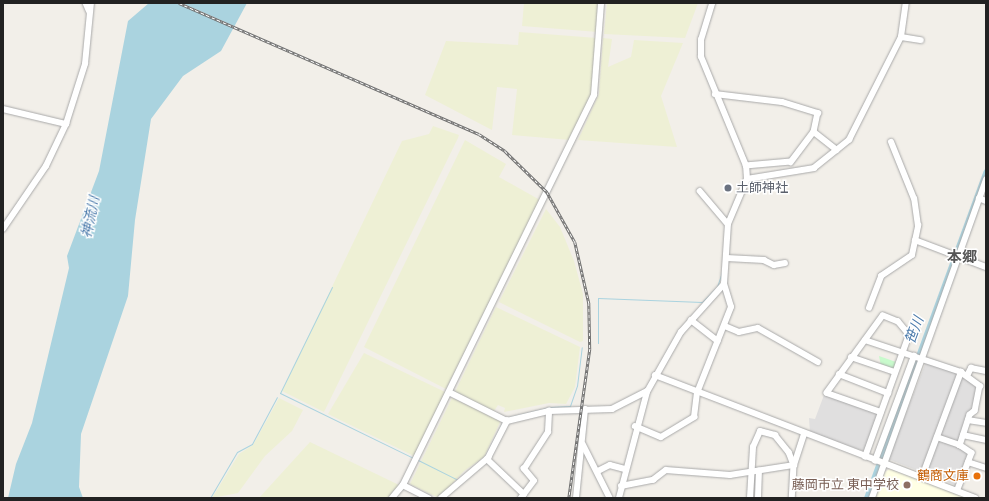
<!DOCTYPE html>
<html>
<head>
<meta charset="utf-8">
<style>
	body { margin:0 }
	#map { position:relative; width:989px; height:501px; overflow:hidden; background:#f2efe9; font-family:"Space Grotesk","Noto Sans JP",sans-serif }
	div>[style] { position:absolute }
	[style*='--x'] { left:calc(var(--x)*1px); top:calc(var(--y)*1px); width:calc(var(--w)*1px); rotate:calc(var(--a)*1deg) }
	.residential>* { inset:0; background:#e0dfdf }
	.education>* { inset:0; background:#ffffe5 }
	.farmland>* { inset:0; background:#eef0d5 }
	.park>* { inset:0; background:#c8facc }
	.water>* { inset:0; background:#aad3df }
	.pier>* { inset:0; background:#fff }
	.stream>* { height:1px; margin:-0.5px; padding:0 0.5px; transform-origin:0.5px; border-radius:0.5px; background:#aad3df }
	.river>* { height:7px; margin:-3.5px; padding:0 3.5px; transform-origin:3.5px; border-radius:3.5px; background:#aad3df }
	.roads { filter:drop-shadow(0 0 1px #a9a9a9) drop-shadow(0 0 1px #a9a9a9) }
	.minor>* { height:5.5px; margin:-2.75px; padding:0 2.75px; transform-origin:2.75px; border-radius:2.75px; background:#fff }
	.rail>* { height:2.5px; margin-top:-1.25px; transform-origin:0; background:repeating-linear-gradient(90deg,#fff 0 3px,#707070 0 6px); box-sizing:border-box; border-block:1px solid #707070 }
	.dots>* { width:11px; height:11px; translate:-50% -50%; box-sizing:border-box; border:2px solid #fff; border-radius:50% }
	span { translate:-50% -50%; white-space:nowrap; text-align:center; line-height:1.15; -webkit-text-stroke:3px #fff; paint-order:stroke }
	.worship-label { font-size:13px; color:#5b616d }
	.left { translate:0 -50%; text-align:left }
	.food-label { font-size:13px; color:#c56008 }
	.right { translate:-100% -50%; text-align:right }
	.education-label { font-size:13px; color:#785e54 }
	.water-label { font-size:14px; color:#4a7aab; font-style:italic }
	.quarter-label { font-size:15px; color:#555; font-weight:700 }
	.frame { position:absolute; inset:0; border:4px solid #222; pointer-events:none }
</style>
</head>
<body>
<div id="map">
	<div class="residential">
		<i style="clip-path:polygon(926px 362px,958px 372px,979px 387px,957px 446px,968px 454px,955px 485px,888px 459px)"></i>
		<i style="clip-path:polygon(824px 395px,878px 413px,864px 451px,810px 433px,809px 418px,815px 419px)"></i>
	</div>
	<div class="education">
		<i style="clip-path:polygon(890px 469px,971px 498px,875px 498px,885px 472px)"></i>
	</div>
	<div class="farmland">
		<i style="clip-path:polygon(524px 3px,600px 3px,598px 32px,522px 26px)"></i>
		<i style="clip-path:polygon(607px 3px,698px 3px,685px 38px,604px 34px)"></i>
		<i style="clip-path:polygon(519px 32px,597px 38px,592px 95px,570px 140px,512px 135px,517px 89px,497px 87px,492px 130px,425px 95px,446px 41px,518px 45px)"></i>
		<i style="clip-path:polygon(603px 38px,612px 39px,608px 67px,631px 57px,634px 40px,683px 43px,661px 96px,677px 147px,578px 140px,599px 94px)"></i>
		<i style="clip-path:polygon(433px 126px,459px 135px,458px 138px,324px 412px,282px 391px,402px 141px,429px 134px)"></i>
		<i style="clip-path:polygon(465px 140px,506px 164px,499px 177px,540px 200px,446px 389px,364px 347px)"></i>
		<i style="clip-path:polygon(546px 209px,560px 227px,574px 261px,583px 294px,583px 341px,580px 342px,499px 302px)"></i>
		<i style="clip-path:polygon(496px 307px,580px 347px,575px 387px,566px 404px,549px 403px,504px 412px,505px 408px,498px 405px,494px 411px,455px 392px)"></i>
		<i style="clip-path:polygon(364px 353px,445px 392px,416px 457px,328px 414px)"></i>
		<i style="clip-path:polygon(279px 398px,303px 410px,292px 431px,265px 456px,238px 493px,212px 498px,239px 454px,253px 445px)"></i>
		<i style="clip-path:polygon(452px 398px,501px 420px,484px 457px,464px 471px,439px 498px,410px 484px)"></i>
		<i style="clip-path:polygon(310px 442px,399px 485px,399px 486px,388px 498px,259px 498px)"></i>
	</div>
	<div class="park">
		<i style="clip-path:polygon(879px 356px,896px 362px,894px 369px,881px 366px)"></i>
	</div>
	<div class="water">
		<i style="clip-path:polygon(149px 3px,247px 3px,221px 51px,183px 76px,151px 119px,135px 220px,128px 296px,81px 434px,79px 487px,83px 498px,8px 498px,16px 464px,32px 423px,69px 268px,67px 256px,99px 171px,128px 21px)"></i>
	</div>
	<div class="pier">
		<i style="clip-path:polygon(176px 3px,182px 3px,404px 101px,404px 102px)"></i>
	</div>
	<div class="stream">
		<i style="--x:332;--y:287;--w:118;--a:116.1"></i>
		<i style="--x:280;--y:393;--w:148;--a:26"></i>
		<i style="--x:598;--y:343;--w:45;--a:-90"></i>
		<i style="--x:598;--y:298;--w:104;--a:2.2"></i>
		<i style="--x:702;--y:302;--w:21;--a:-45"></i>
		<i style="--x:717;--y:287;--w:16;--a:-72"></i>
		<i style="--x:505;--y:418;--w:47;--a:-13.4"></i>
		<i style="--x:551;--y:407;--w:19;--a:-3"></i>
		<i style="--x:570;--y:406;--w:21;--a:-71"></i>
		<i style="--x:577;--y:386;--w:39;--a:-83"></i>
		<i style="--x:485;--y:457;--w:40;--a:-63.4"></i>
		<i style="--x:418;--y:460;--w:45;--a:26.6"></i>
		<i style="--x:458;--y:480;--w:22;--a:-39"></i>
		<i style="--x:210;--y:498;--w:53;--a:-59.6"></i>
		<i style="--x:237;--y:452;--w:17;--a:-28"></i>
		<i style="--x:252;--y:444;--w:53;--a:-62"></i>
	</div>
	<div class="river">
		<i style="--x:867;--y:498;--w:347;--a:-69.9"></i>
	</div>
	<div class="roads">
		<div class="minor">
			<i style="--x:86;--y:3;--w:8;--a:67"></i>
			<i style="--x:901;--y:37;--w:20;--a:9"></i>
			<i style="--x:715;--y:94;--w:67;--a:6.8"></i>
			<i style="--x:782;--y:102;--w:38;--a:17"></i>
			<i style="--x:818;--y:113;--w:19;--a:102"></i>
			<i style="--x:814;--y:132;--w:38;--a:127"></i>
			<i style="--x:791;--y:162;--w:45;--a:174.9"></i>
			<i style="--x:3;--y:109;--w:65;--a:13.4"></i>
			<i style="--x:814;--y:132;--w:29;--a:38"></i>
			<i style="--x:747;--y:179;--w:68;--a:-9.3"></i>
			<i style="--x:814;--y:168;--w:45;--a:-38.7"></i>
			<i style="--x:849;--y:140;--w:115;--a:-63.2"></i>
			<i style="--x:901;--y:37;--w:34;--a:-82"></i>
			<i style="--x:700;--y:191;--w:43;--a:49.7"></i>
			<i style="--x:979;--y:198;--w:8;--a:23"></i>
			<i style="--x:3;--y:229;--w:76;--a:-55.7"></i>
			<i style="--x:46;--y:166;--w:47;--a:-64.5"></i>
			<i style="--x:66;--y:124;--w:63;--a:-72.4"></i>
			<i style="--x:85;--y:64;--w:61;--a:-84.4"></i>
			<i style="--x:915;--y:240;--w:76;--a:20.8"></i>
			<i style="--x:727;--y:258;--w:37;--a:3"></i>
			<i style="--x:764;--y:260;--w:11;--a:27"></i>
			<i style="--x:774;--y:265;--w:11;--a:-10"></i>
			<i style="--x:869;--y:308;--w:34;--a:-69"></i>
			<i style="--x:881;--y:276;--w:37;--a:-34"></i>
			<i style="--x:912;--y:255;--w:30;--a:-78"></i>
			<i style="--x:918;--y:226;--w:27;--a:-98"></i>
			<i style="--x:914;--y:199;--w:61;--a:-112"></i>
			<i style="--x:691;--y:320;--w:34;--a:38"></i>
			<i style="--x:725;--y:326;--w:15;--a:23"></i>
			<i style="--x:739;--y:332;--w:19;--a:-12"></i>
			<i style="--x:758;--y:328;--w:69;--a:29.5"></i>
			<i style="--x:865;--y:340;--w:101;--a:18.4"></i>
			<i style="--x:961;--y:372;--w:24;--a:36"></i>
			<i style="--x:980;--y:386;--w:25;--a:101"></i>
			<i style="--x:975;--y:411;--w:6;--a:141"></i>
			<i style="--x:970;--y:415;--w:32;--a:108"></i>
			<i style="--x:960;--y:445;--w:14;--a:34"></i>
			<i style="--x:972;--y:453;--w:39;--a:111"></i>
			<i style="--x:851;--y:357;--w:46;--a:18.8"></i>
			<i style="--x:839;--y:374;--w:53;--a:21.2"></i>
			<i style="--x:655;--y:375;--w:343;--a:21"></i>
			<i style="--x:967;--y:376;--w:9;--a:-63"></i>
			<i style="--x:971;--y:368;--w:15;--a:11"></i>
			<i style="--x:449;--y:392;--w:65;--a:26.6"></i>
			<i style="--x:507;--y:421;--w:43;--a:-13.4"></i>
			<i style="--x:549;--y:411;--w:63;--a:-1.8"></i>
			<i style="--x:612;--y:409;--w:38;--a:-27"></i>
			<i style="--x:968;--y:420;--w:18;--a:9"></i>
			<i style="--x:635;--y:426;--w:28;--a:23"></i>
			<i style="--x:661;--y:437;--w:39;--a:-31"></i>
			<i style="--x:694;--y:417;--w:24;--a:-83"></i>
			<i style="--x:697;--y:393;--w:92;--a:-68.4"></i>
			<i style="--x:731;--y:307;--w:24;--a:-107"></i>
			<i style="--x:963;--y:435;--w:24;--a:12"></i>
			<i style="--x:937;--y:437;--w:24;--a:19"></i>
			<i style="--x:583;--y:444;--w:60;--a:63.4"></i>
			<i style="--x:865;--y:457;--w:130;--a:-70.2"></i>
			<i style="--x:909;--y:335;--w:17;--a:-130"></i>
			<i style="--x:898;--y:322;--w:16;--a:-158"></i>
			<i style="--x:883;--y:316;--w:95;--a:126"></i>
			<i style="--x:827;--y:393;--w:57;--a:19.4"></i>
			<i style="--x:487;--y:459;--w:51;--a:43.4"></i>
			<i style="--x:875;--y:461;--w:112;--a:-69.6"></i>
			<i style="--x:968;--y:462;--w:19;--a:18"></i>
			<i style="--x:598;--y:471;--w:13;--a:-27"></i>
			<i style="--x:610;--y:465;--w:16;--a:15"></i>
			<i style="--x:922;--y:477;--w:112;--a:-69.6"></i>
			<i style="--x:403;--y:485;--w:29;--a:27"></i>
			<i style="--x:621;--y:486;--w:33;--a:-11"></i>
			<i style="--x:653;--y:480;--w:16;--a:-38"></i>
			<i style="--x:666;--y:470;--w:64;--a:4.5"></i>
			<i style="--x:730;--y:475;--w:65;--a:-8.9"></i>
			<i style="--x:794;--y:465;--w:33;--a:-72"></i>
			<i style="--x:392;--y:498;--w:17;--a:-50"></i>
			<i style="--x:403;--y:485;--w:434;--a:-63.9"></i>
			<i style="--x:594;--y:95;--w:92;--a:-85.6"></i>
			<i style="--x:441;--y:498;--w:62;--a:-40.4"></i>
			<i style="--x:488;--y:458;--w:42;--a:-62.8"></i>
			<i style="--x:521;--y:498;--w:21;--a:-53"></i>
			<i style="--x:534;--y:481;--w:16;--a:-130"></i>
			<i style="--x:524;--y:469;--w:44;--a:-57"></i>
			<i style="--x:548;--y:432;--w:21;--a:-87"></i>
			<i style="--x:576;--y:498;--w:89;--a:-84.2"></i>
			<i style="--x:619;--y:498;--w:110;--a:-75.2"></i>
			<i style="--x:647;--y:392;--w:69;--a:-60.5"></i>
			<i style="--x:681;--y:332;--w:64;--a:-48.1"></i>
			<i style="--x:724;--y:284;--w:60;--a:-86.2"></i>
			<i style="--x:728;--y:224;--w:49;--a:-67.1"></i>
			<i style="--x:747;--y:179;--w:13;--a:-94"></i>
			<i style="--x:746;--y:166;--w:118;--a:-112.4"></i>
			<i style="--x:701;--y:57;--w:17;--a:-90"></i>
			<i style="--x:701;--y:40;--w:39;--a:-73"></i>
			<i style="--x:750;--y:498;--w:51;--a:-86.6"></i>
			<i style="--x:753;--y:447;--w:17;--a:-66"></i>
			<i style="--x:760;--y:431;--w:16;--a:15"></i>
			<i style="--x:775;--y:435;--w:22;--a:51"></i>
			<i style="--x:789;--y:452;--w:14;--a:69"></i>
			<i style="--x:794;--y:465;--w:33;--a:93"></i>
			<i style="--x:758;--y:498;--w:27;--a:-88"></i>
			<i style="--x:872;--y:498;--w:338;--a:-70.3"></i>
		</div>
	</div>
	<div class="rail">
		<i style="--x:179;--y:3;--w:327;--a:23.6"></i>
		<i style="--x:479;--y:134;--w:31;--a:33"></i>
		<i style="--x:505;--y:151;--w:59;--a:44.3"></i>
		<i style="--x:547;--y:192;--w:57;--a:60.8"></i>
		<i style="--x:575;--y:242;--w:63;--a:77.1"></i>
		<i style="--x:589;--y:303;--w:46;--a:88.8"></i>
		<i style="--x:590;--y:349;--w:150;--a:98"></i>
	</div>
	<div class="dots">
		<i style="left:728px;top:188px;background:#6b7280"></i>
		<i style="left:977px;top:476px;background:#e8710a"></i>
		<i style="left:907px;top:485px;background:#8d6e63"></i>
	</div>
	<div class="worship-label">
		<span class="left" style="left:736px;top:188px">土師神社</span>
	</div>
	<div class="food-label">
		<span class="right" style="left:969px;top:476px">鶴商文庫</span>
	</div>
	<div class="education-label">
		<span class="right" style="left:899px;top:485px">藤岡市立 東中学校</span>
	</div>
	<div class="water-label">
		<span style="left:90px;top:217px;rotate:-78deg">神流川</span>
		<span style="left:914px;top:330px;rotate:-70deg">笹川</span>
	</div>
	<div class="quarter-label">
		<span style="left:962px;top:257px">本郷</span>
	</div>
	<div class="frame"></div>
</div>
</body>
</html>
